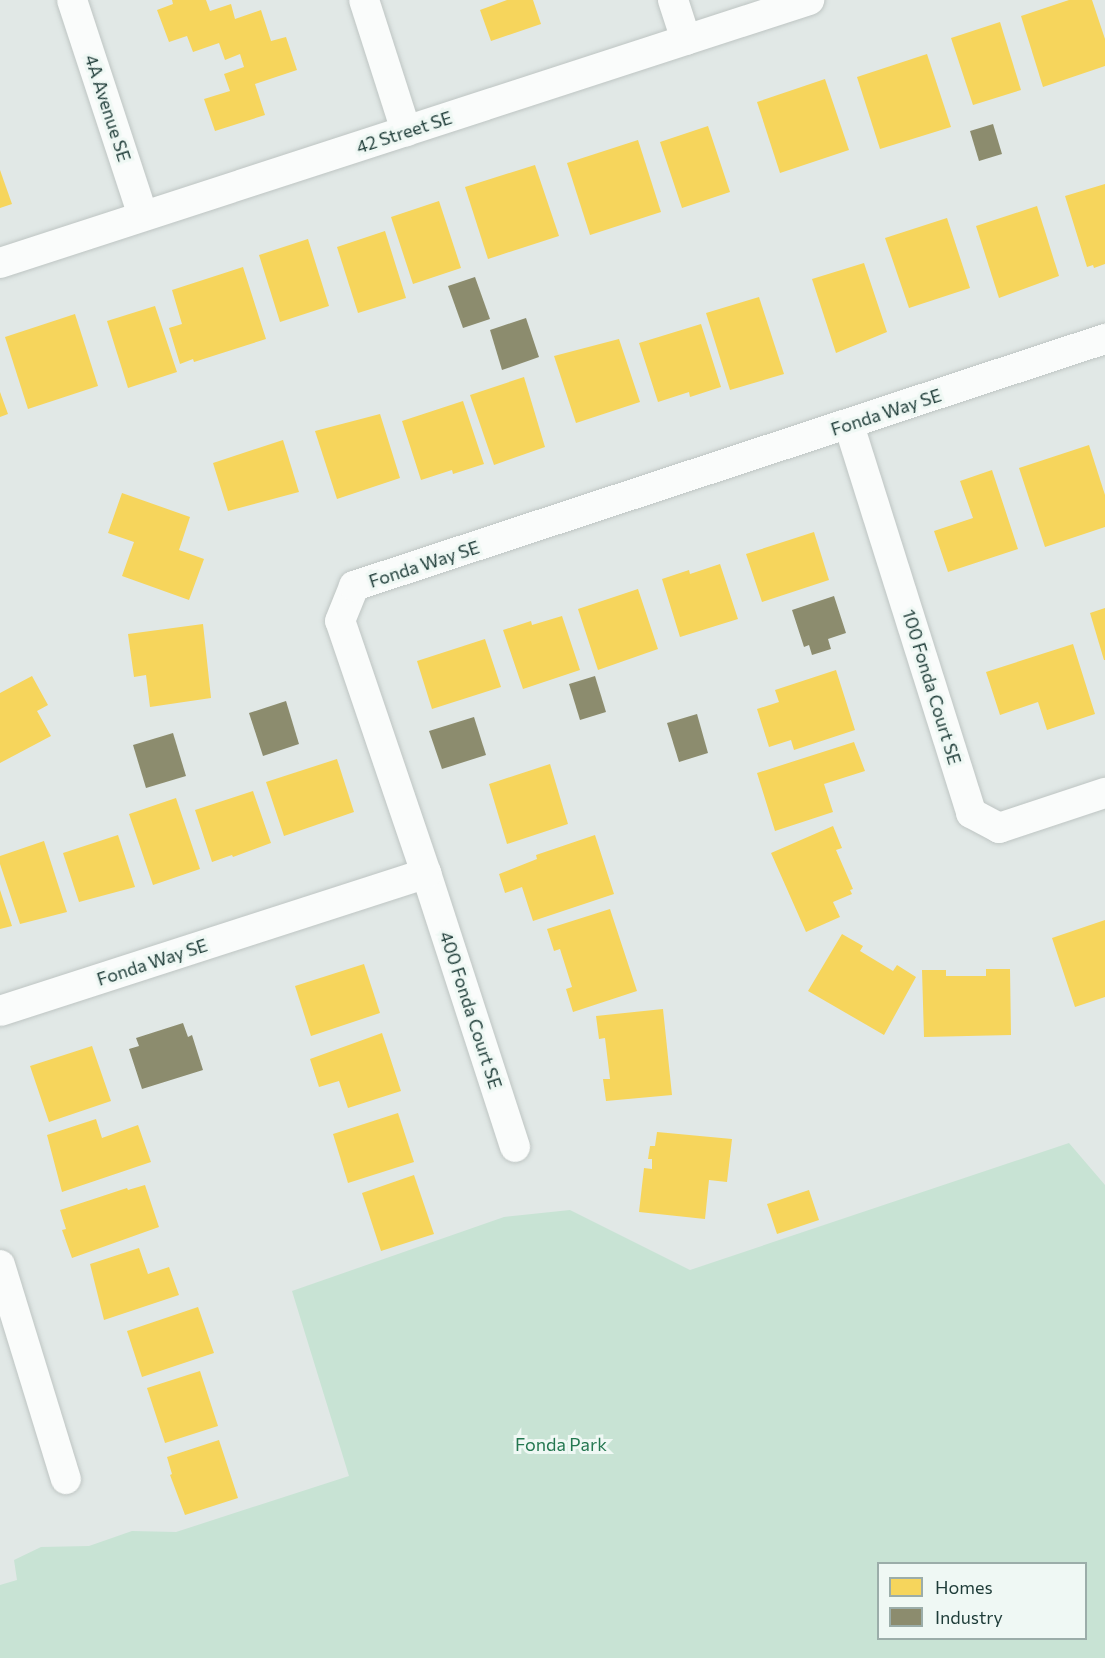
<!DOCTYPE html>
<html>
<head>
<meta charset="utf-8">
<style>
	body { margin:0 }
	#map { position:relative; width:1105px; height:1658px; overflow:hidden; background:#e1e8e6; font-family:Commissioner,sans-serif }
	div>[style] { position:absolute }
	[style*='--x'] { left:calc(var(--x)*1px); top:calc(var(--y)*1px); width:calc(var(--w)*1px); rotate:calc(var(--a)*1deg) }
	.green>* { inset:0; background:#c8e3d4 }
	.homes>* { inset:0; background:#f6d55c }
	.industry>* { inset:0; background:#8c8c6e }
	.roads { filter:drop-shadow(0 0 2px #bec5c3) drop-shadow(0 0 2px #bec5c3) }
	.minor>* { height:30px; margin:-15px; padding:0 15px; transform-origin:15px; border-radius:15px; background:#fafcfb }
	span { translate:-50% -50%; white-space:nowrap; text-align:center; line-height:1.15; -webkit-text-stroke:6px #eff8f4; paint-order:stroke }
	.street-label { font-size:18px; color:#1e3c38 }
	.park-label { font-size:18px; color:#247750 }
	.legend { position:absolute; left:877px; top:1562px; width:210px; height:78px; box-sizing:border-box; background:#eff8f4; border:2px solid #9bada9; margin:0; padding:8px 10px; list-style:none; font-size:18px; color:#1e3c38 }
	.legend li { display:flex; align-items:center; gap:12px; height:30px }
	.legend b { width:30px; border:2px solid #9bada9 }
</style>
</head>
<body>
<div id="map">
	<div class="green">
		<i style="clip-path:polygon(evenodd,1069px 1143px,1105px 1185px,1105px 1658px,0 1658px,0 1585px,17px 1580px,14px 1560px,41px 1547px,89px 1546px,132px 1531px,176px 1532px,349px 1476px,292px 1291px,504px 1217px,570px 1210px,690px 1270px,1069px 1143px,878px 1564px,1086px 1564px,1086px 1638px,878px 1638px,878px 1564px)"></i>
	</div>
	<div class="homes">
		<i style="clip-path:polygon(172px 0,206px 0,210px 11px,231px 4px,235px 19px,261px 10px,271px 41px,286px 37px,297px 70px,255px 84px,265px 115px,215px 131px,204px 99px,230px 91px,224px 74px,244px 67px,240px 54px,225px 60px,219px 43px,193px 52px,187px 36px,169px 42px,157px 10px,173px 4px)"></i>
		<i style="clip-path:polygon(533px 0,541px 24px,491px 41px,480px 10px,507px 0)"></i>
		<i style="clip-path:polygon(1069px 0,1092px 0,1105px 39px,1105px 66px,1043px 87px,1021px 16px)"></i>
		<i style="clip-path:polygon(1000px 22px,1021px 90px,973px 105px,951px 38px)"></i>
		<i style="clip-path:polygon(927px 54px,951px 127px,880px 149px,857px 77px)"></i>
		<i style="clip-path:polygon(825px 79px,849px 150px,780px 173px,757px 102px)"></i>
		<i style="clip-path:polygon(708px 126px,730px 192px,682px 208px,660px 142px)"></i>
		<i style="clip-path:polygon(638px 140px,661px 212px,590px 235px,567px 163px)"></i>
		<i style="clip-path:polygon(535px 165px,559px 236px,488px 259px,465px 187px)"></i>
		<i style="clip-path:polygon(0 170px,12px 204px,0 208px)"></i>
		<i style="clip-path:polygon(1105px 184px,1105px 264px,1094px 268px,1093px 265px,1087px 267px,1065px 196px)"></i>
		<i style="clip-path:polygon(439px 201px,461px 268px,413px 284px,391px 217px)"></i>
		<i style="clip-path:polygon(1037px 206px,1059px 276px,999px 298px,976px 226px)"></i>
		<i style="clip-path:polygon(947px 218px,970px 288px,909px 308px,885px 238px)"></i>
		<i style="clip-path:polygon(385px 231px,406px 298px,358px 313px,337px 247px)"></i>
		<i style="clip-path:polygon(308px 239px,329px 306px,280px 322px,259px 255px)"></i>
		<i style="clip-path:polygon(864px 263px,887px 332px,836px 353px,812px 279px)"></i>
		<i style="clip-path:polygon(243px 267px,266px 339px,194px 362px,193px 359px,180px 364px,169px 328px,182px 324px,172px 290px)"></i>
		<i style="clip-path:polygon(759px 297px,784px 374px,730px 390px,706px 313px)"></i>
		<i style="clip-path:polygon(155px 306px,177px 372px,128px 388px,107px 321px)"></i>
		<i style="clip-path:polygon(75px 314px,98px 386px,28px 409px,5px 337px)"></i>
		<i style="clip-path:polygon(701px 324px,721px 387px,690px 397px,689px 392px,658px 402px,639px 343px)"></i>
		<i style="clip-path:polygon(619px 339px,640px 402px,576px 423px,554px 356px)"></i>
		<i style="clip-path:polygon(524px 377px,545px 447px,494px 465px,470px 395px)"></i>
		<i style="clip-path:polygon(0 392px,8px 414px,0 417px)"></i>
		<i style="clip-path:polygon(463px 401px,484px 464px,453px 474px,452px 470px,421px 480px,402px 421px)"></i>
		<i style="clip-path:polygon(380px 414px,400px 478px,337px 499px,315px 431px)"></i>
		<i style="clip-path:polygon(283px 440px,299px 492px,228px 511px,213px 463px)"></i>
		<i style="clip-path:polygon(1089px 445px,1105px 495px,1105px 527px,1045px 547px,1019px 468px)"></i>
		<i style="clip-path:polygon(992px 470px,1018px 549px,948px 572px,934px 531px,973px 518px,960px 481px)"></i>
		<i style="clip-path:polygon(122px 493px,190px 517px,179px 550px,204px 559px,189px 600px,122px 576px,134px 542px,108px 533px)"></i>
		<i style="clip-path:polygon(814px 532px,829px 580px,762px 602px,746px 554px)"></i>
		<i style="clip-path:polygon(720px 564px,738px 619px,680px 637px,662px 579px,689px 570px,690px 574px)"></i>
		<i style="clip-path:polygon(638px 589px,658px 649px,598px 670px,578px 609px)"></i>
		<i style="clip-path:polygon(1105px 608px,1105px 660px,1104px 660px,1090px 613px)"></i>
		<i style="clip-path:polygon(562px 616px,580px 670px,523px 689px,503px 630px,531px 621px,532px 625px)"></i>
		<i style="clip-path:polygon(203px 624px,211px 698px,150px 707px,146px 675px,134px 677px,128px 634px)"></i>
		<i style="clip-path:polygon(485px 639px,501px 687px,432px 709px,417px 661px)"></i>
		<i style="clip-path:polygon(1073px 644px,1095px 714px,1047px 730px,1038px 702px,1000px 715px,986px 672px)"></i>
		<i style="clip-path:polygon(836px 670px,855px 730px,794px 750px,791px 740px,769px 747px,757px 709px,779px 702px,775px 690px)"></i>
		<i style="clip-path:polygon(32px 676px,48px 705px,37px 711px,51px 736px,0 763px,0 693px)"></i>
		<i style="clip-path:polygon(854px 742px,865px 771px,824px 784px,833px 812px,775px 831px,757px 773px)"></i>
		<i style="clip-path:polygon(337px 759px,354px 812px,284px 836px,266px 782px)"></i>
		<i style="clip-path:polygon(550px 764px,568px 824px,507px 844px,489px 784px)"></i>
		<i style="clip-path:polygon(253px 791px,271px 843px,233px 857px,232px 855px,212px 862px,195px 810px)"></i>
		<i style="clip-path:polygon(176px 798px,200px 869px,153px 885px,129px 814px)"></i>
		<i style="clip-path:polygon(833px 826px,842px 848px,836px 850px,853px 889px,850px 890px,852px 894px,833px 902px,840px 917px,806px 932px,771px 853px)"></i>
		<i style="clip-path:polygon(118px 835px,135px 887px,79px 902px,63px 853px)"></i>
		<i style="clip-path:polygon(595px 835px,614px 894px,533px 921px,522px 887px,505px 893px,499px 874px,537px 859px,536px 855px)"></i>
		<i style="clip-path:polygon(44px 841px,67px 912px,20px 924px,0 864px,0 856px)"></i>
		<i style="clip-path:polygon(0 890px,12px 926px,0 929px)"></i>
		<i style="clip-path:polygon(610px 909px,637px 991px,573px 1012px,566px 989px,572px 987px,560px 949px,554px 951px,547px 929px)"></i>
		<i style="clip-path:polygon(1105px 920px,1105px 997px,1075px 1007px,1052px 938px)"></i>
		<i style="clip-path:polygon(842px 934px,863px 946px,860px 951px,893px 971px,897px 965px,916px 977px,884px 1035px,808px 991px)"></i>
		<i style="clip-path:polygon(364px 964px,380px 1013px,311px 1036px,295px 986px)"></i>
		<i style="clip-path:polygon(986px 969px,1010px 969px,1011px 1035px,924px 1037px,922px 970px,946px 970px,946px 976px,986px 976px)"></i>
		<i style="clip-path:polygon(663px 1009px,672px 1095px,606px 1101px,603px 1079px,610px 1079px,605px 1038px,599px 1039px,596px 1016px)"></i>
		<i style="clip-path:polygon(382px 1033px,401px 1091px,348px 1108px,339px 1081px,319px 1087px,310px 1059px)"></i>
		<i style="clip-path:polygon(92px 1046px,111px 1101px,49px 1122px,30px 1066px)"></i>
		<i style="clip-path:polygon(398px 1113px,414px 1162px,348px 1183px,333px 1134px)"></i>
		<i style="clip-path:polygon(96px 1119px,102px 1138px,138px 1125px,151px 1162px,62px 1192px,47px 1135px)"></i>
		<i style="clip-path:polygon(657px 1132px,732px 1139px,727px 1182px,709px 1180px,705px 1219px,639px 1212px,644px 1168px,652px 1169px,652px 1159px,648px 1159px,650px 1146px,655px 1146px)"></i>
		<i style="clip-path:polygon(414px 1175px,434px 1234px,381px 1251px,362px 1193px)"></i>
		<i style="clip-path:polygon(145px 1185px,159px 1227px,72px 1258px,62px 1230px,66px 1229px,60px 1210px,127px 1188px,128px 1190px)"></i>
		<i style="clip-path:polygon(809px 1190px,819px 1220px,777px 1234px,767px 1204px)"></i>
		<i style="clip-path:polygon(139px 1248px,148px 1274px,169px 1267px,179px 1295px,104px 1320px,90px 1264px)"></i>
		<i style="clip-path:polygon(198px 1307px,214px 1353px,142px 1377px,127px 1331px)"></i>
		<i style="clip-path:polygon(200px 1371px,218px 1426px,165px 1443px,147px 1388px)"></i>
		<i style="clip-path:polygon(219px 1440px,238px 1498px,185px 1515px,170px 1475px,172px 1474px,167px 1457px)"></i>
	</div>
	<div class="industry">
		<i style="clip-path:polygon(993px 124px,1002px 154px,979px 161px,970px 131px)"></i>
		<i style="clip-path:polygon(475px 277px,490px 319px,463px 328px,448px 286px)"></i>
		<i style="clip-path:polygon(526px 318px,539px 357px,502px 370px,490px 330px)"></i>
		<i style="clip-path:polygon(834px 596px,846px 633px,828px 639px,831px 649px,812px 655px,809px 645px,804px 647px,792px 610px)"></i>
		<i style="clip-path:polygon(595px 676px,606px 712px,580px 720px,569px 684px)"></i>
		<i style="clip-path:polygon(286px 701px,299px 744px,263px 756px,249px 713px)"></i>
		<i style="clip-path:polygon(697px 714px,708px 753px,679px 762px,667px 723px)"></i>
		<i style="clip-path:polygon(474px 717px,486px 755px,442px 769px,429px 731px)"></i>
		<i style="clip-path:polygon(173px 733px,186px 776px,146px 788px,133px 745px)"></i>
		<i style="clip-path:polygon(183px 1023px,188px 1037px,192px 1035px,203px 1070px,142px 1089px,129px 1049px,139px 1046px,136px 1038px)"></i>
	</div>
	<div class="roads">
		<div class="minor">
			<i style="--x:72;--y:0;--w:227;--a:71.8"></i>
			<i style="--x:364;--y:0;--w:138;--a:72.2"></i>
			<i style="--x:673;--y:0;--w:42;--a:72"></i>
			<i style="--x:0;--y:263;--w:851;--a:-18.01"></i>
			<i style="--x:849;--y:425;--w:407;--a:72.5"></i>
			<i style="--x:971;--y:813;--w:32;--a:28"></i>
			<i style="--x:999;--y:828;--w:112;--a:-18.3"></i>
			<i style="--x:426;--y:873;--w:288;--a:72"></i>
			<i style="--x:0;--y:1011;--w:448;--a:-17.9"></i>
			<i style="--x:426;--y:873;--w:266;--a:-108.8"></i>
			<i style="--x:340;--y:621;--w:38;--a:-68"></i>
			<i style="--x:354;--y:586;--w:791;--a:-18.21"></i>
			<i style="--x:0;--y:1265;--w:224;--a:72.9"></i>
		</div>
	</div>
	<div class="street-label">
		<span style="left:108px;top:108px;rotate:72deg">4A Avenue SE</span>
		<span style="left:404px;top:132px;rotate:-18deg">42 Street SE</span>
		<span style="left:886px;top:412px;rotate:-18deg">Fonda Way SE</span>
		<span style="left:424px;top:564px;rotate:-18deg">Fonda Way SE</span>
		<span style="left:932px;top:687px;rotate:73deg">100 Fonda Court SE</span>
		<span style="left:152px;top:962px;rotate:-18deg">Fonda Way SE</span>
		<span style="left:471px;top:1010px;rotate:72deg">400 Fonda Court SE</span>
	</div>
	<div class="park-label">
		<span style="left:561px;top:1444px">Fonda Park</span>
	</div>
	<ul class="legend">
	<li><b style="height:16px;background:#f6d55c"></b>Homes</li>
	<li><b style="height:16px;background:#8c8c6e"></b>Industry</li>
	</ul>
</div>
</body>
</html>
